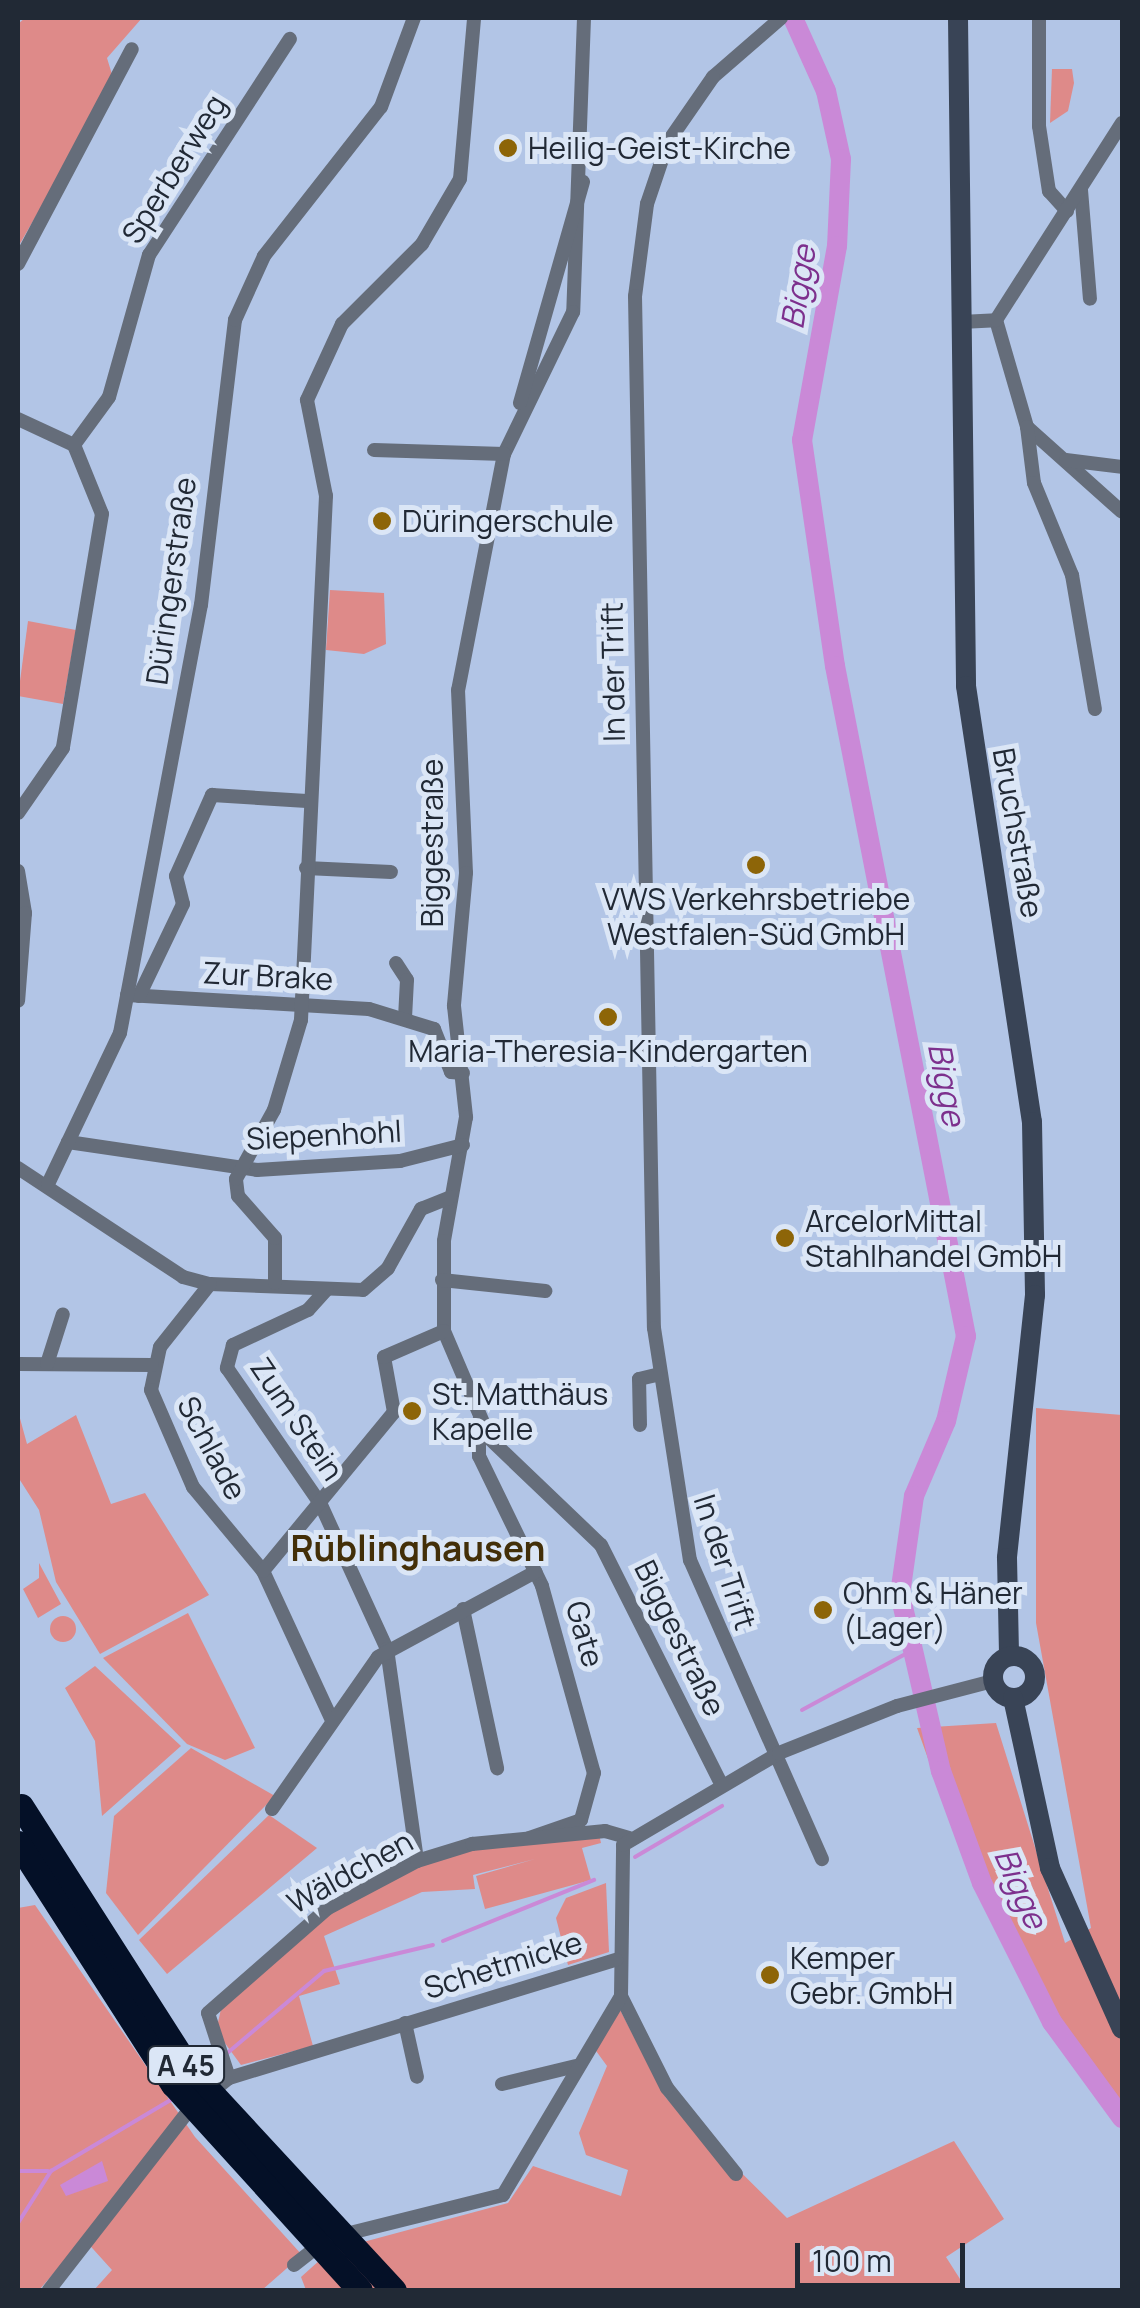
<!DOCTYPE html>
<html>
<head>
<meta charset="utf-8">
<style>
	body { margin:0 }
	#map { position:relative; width:1140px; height:2308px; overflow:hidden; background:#b2c5e6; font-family:Manrope,sans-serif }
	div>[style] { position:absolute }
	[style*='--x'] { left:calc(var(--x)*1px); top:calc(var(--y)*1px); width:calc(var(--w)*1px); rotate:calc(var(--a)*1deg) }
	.green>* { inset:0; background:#de8a89 }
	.round { border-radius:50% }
	.water>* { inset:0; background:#ca89d7 }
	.stream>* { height:4px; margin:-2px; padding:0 2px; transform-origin:2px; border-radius:2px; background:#ca89d7 }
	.river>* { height:20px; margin:-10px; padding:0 10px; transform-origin:10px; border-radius:10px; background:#ca89d7 }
	.street>* { height:14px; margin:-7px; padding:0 7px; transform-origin:7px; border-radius:7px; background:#656d7a }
	.secondary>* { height:20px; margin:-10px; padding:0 10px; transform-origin:10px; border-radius:10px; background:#394456 }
	.secondary>.ring { margin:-10px; padding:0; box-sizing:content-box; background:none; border:20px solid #394456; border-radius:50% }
	.highway-bridge>* { height:25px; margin:-12.5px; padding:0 12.5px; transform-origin:12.5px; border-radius:12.5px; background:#041027 }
	.dots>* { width:28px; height:28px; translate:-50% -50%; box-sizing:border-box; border:5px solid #dbe6f6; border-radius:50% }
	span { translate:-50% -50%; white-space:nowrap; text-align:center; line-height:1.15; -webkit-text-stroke:10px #dbe6f6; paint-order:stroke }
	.shield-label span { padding:2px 8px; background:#dbe6f6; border:2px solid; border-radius:8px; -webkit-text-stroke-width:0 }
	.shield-label { font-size:28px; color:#212935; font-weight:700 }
	.poi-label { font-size:30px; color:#212935 }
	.left { translate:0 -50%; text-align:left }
	.street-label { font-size:30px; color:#212935 }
	.water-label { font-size:32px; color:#7d308d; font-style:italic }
	.quarter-label { font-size:35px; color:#432f08; font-weight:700 }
	.frame { position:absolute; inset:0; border:20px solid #212935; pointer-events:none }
	.scale { position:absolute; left:795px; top:2243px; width:170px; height:45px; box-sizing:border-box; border:5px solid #212935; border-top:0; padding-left:12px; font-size:30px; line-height:35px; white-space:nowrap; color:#212935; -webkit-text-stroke:8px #dbe6f6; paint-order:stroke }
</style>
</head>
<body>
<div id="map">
	<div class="green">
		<i style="clip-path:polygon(25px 18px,142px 18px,107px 58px,114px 81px,18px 247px,18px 24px)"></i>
		<i style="clip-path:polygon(1052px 69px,1072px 69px,1074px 83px,1068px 111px,1050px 123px)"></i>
		<i style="clip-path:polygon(330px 590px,384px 593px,386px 644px,364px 654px,326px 650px)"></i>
		<i style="clip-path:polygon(28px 621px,76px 630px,63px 704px,18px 696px)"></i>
		<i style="clip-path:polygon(1036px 1408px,1122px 1415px,1122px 2117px,1039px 2014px,970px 1875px,917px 1728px,996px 1723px,1065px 1943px,1091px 1928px,1036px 1623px)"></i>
		<i style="clip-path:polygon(18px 1411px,27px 1444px,76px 1415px,111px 1504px,145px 1493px,209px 1595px,100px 1654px,56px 1582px,39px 1510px,18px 1477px)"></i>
		<i style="clip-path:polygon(39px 1563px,61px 1604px,38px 1618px,23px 1589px,39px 1578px)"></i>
		<i style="clip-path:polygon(188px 1613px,255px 1748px,225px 1760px,187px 1744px,103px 1658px)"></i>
		<i class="round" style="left:50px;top:1616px;width:26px;height:26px"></i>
		<i style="clip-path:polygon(95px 1666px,181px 1746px,102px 1816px,95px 1741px,65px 1688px)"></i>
		<i style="clip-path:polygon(191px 1748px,275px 1796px,138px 1935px,106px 1893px,114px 1816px)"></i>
		<i style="clip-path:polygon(269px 1815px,317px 1848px,167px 1974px,139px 1940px)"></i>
		<i style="clip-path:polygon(599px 1834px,601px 1843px,582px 1848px,591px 1880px,485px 1909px,476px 1876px,535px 1859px,473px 1875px,475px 1889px,422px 1892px,324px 1936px,340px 1984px,299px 1996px,313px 2046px,241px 2065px,216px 2031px,224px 1996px,323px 1911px,471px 1844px)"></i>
		<i style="clip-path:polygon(606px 1883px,609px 1952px,568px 1965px,556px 1918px,566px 1898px)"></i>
		<i style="clip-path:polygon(35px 1905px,195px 2137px,302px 2255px,262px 2290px,94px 2290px,112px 2270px,84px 2239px,39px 2290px,18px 2290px,18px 1908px)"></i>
		<i style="clip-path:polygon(616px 2002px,666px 2098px,787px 2218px,954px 2141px,1004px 2219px,946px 2257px,967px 2290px,306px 2290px,301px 2277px,330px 2251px,508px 2203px,533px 2166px,621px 2196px,628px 2170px,586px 2155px,579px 2133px,607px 2066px,591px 2044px)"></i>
	</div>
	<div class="water">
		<i style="clip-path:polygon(102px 2161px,108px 2181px,66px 2196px,60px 2185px)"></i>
	</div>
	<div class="stream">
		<i style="--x:802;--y:1710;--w:126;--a:-28.4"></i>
		<i style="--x:635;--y:1857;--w:101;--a:-30.4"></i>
		<i style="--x:443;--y:1941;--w:163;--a:-22"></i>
		<i style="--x:225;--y:2055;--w:130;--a:-40.3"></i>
		<i style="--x:324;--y:1971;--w:112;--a:-13.4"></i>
		<i style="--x:203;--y:2071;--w:13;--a:-42"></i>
		<i style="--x:18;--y:2171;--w:30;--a:0"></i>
		<i style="--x:18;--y:2223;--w:62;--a:-57.6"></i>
		<i style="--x:51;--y:2171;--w:143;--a:-30.7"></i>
	</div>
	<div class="river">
		<i style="--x:793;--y:18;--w:80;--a:65.7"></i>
		<i style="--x:826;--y:91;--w:70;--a:77.6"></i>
		<i style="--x:841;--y:159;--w:87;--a:92.6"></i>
		<i style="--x:837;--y:246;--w:197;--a:100.2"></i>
		<i style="--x:802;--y:440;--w:228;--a:81.7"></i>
		<i style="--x:835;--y:666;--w:683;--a:78.94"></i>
		<i style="--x:966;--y:1336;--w:87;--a:103.2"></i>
		<i style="--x:946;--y:1421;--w:82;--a:113.1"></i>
		<i style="--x:914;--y:1496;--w:99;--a:98.1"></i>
		<i style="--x:900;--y:1594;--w:182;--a:77"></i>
		<i style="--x:941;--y:1771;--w:119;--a:69.9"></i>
		<i style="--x:982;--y:1883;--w:156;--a:63.3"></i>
		<i style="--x:1052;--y:2022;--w:119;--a:53.9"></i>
	</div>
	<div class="street">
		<i style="--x:584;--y:18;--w:294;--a:92.1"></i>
		<i style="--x:573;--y:312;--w:158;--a:115.9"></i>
		<i style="--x:504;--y:454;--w:240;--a:101"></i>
		<i style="--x:458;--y:690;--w:183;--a:87.5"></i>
		<i style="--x:466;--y:873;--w:134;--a:95.2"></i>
		<i style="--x:454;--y:1006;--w:112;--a:83.8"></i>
		<i style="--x:466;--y:1117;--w:126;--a:100.1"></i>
		<i style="--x:444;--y:1241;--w:90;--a:90"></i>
		<i style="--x:444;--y:1331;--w:117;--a:66.9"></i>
		<i style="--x:490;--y:1439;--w:153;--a:43.7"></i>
		<i style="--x:601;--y:1545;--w:267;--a:63.3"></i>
		<i style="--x:781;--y:18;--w:90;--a:139.1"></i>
		<i style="--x:713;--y:77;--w:79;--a:124.7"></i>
		<i style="--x:668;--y:142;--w:65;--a:108.7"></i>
		<i style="--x:647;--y:204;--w:93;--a:97.4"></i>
		<i style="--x:635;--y:296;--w:1032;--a:88.95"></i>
		<i style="--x:654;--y:1328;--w:235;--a:81.2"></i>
		<i style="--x:690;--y:1560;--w:327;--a:66.2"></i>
		<i style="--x:1039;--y:18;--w:108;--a:90"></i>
		<i style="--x:1039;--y:126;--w:66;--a:81.3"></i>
		<i style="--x:1049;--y:191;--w:27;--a:48"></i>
		<i style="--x:1081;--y:190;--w:109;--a:85.3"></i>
		<i style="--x:18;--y:264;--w:243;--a:-62.1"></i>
		<i style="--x:996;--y:320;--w:111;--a:73.8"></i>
		<i style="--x:1027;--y:427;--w:127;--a:41.8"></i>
		<i style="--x:961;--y:322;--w:35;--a:-3"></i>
		<i style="--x:996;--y:320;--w:234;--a:-57.4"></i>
		<i style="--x:520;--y:403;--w:230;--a:-74.1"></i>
		<i style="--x:18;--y:419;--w:62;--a:24.9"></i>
		<i style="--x:74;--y:445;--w:74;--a:67.9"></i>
		<i style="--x:102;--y:514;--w:237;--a:99.5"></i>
		<i style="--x:63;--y:748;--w:79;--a:124.7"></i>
		<i style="--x:1027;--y:427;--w:56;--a:82.9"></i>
		<i style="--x:1034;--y:483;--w:100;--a:67.6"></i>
		<i style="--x:1072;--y:575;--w:136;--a:80.3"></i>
		<i style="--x:74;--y:445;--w:59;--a:-53.9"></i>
		<i style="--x:109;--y:397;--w:148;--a:-74.3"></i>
		<i style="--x:149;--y:255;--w:258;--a:-56.9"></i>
		<i style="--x:374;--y:450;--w:130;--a:1.8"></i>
		<i style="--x:1066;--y:460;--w:56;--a:7.1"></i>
		<i style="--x:306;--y:868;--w:85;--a:2.7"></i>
		<i style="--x:18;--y:871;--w:43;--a:80.5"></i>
		<i style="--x:25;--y:913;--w:88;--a:94.5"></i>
		<i style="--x:396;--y:963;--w:20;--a:57"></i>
		<i style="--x:407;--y:980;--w:38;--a:93"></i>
		<i style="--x:127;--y:995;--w:242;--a:3.3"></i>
		<i style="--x:369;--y:1009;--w:68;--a:17.1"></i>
		<i style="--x:434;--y:1029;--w:46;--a:68.4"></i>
		<i style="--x:451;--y:1072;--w:12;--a:5"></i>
		<i style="--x:139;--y:996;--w:102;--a:-64.4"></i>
		<i style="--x:183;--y:904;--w:29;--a:-104"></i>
		<i style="--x:176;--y:876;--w:89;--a:-66"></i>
		<i style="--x:212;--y:795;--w:95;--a:3.6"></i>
		<i style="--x:68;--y:1142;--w:191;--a:8.4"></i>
		<i style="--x:257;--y:1170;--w:143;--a:-3.6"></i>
		<i style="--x:400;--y:1161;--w:65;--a:-14.3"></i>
		<i style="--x:18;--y:1168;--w:198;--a:33.4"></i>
		<i style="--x:183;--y:1277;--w:28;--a:15"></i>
		<i style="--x:210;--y:1284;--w:153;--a:2.2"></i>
		<i style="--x:363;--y:1290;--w:33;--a:-41"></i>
		<i style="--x:388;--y:1268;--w:68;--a:-60.8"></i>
		<i style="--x:421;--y:1209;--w:31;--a:-22"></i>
		<i style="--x:48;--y:1184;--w:167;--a:-64.5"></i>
		<i style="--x:120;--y:1033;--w:436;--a:-79.3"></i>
		<i style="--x:201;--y:605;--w:287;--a:-83.2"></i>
		<i style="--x:235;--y:320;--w:70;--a:-65.6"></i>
		<i style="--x:264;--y:256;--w:189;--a:-51.9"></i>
		<i style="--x:381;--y:107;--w:95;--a:-69.7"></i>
		<i style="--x:442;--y:1280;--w:104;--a:6.1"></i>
		<i style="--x:275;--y:1283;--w:45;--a:-90"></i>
		<i style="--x:275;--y:1238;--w:56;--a:-131.4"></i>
		<i style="--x:238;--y:1196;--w:17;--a:-97"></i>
		<i style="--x:236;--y:1179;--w:79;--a:-61.2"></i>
		<i style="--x:274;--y:1110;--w:94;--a:-73.3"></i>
		<i style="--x:301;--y:1020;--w:525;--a:-87.27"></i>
		<i style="--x:326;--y:496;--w:98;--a:-101.2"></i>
		<i style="--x:307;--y:400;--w:84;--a:-65.3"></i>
		<i style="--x:342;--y:324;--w:113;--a:-45"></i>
		<i style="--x:422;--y:244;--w:75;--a:-59.7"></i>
		<i style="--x:460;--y:179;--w:162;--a:-85"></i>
		<i style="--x:210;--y:1284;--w:80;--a:128.4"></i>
		<i style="--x:160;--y:1347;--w:44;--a:101.8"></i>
		<i style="--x:151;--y:1390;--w:106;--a:66.6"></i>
		<i style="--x:193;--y:1487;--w:109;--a:50.2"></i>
		<i style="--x:263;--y:1571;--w:162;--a:65.2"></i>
		<i style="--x:327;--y:1289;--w:28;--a:132"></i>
		<i style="--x:308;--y:1310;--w:83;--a:155"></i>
		<i style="--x:233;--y:1345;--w:24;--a:105"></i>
		<i style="--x:227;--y:1368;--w:166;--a:55.5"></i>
		<i style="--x:321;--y:1505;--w:158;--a:65.4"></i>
		<i style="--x:387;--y:1649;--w:214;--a:81.9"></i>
		<i style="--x:18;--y:1364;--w:134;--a:0.4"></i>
		<i style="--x:47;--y:1364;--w:52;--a:-72.3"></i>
		<i style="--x:479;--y:1421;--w:35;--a:90"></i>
		<i style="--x:479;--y:1456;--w:144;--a:64.1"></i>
		<i style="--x:542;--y:1586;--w:194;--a:74.5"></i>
		<i style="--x:594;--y:1773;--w:49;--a:105.5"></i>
		<i style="--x:581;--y:1820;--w:55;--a:160.9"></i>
		<i style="--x:640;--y:1425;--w:46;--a:-91.2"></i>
		<i style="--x:639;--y:1379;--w:17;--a:-13"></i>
		<i style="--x:263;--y:1571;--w:206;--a:-50.5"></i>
		<i style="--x:394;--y:1412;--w:56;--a:-100.3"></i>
		<i style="--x:384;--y:1357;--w:65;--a:-23.4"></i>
		<i style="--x:463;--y:1609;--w:163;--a:77.9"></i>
		<i style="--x:272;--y:1809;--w:185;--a:-55.1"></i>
		<i style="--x:378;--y:1657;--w:179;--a:-28.4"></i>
		<i style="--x:405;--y:2023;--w:55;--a:77.5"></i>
		<i style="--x:229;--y:2078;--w:68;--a:-107.9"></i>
		<i style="--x:208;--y:2013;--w:159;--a:-41.2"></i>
		<i style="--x:328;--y:1908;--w:101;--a:-27.8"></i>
		<i style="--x:417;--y:1861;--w:58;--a:-17.2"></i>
		<i style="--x:472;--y:1844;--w:134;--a:-5.6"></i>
		<i style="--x:605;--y:1831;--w:25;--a:16"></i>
		<i style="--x:502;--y:2084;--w:76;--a:-13.7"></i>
		<i style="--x:736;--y:2174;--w:110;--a:-128.7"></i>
		<i style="--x:667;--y:2088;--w:103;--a:-116.6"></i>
		<i style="--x:621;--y:1996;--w:151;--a:-89.2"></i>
		<i style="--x:623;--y:1845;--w:181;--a:-30.5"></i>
		<i style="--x:779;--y:1753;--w:127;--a:-21.7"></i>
		<i style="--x:897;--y:1706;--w:99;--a:-14.6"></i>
		<i style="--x:342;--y:2235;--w:166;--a:-14"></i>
		<i style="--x:503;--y:2195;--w:231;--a:-59.3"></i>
		<i style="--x:294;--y:2265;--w:36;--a:-38"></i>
		<i style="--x:49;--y:2290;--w:228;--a:-52.1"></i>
		<i style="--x:189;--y:2110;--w:51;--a:-38.7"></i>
		<i style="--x:229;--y:2078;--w:405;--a:-17"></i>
	</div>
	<div class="secondary">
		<i style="--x:958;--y:18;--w:668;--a:89.31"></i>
		<i style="--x:966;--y:686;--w:441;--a:81.4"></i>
		<i style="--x:1032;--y:1122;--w:173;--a:89"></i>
		<i style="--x:1035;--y:1295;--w:264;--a:96.1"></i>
		<i style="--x:1007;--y:1558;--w:98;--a:88.8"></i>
		<i class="ring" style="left:993px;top:1656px;width:22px;height:22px"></i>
		<i style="--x:1013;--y:1698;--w:174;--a:77.7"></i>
		<i style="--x:1050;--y:1868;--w:176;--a:65.9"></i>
	</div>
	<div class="highway-bridge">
		<i style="--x:21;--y:1806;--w:313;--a:57.4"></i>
		<i style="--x:190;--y:2070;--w:300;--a:47.2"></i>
		<i style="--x:18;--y:1843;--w:287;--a:57.3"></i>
		<i style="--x:173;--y:2084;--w:278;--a:47.8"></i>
	</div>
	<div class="dots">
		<i style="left:508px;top:148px;background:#8d6508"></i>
		<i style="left:382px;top:521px;background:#8d6508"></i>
		<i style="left:756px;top:865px;background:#8d6508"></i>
		<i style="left:608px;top:1017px;background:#8d6508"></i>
		<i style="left:785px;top:1238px;background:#8d6508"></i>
		<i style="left:412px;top:1411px;background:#8d6508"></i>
		<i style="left:823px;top:1610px;background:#8d6508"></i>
		<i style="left:770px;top:1975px;background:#8d6508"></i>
	</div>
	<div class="shield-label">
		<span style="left:186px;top:2065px">A 45</span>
	</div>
	<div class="poi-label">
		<span class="left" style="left:528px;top:148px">Heilig-Geist-Kirche</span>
		<span class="left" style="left:402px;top:521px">Düringerschule</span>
		<span style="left:756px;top:916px">VWS Verkehrsbetriebe<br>Westfalen-Süd GmbH</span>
		<span style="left:608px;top:1051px">Maria-Theresia-Kindergarten</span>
		<span class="left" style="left:805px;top:1238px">ArcelorMittal<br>Stahlhandel GmbH</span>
		<span class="left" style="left:432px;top:1411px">St. Matthäus<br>Kapelle</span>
		<span class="left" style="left:843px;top:1610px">Ohm &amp; Häner<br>(Lager)</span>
		<span class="left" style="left:790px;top:1975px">Kemper<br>Gebr. GmbH</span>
	</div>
	<div class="street-label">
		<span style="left:174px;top:169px;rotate:-58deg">Sperberweg</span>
		<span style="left:171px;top:581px;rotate:-82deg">Düringerstraße</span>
		<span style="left:613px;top:672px;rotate:-91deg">In der Trift</span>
		<span style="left:1018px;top:833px;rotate:80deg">Bruchstraße</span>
		<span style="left:432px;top:843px;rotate:-90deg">Biggestraße</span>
		<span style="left:268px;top:976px;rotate:3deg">Zur Brake</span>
		<span style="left:324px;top:1135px;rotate:-3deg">Siepenhohl</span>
		<span style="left:297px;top:1419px;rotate:56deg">Zum Stein</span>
		<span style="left:212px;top:1448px;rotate:62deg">Schlade</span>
		<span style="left:725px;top:1562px;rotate:72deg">In der Trift</span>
		<span style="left:585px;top:1634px;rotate:74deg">Gate</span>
		<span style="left:680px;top:1638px;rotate:64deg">Biggestraße</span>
		<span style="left:350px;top:1872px;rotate:-29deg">Wäldchen</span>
		<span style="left:503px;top:1965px;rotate:-17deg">Schetmicke</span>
	</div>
	<div class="water-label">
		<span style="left:798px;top:287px;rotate:-81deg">Bigge</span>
		<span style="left:947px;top:1084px;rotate:79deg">Bigge</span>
		<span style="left:1021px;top:1888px;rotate:66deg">Bigge</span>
	</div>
	<div class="quarter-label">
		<span style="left:418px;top:1548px">Rüblinghausen</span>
	</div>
	<div class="frame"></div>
	<div class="scale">100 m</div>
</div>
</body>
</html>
